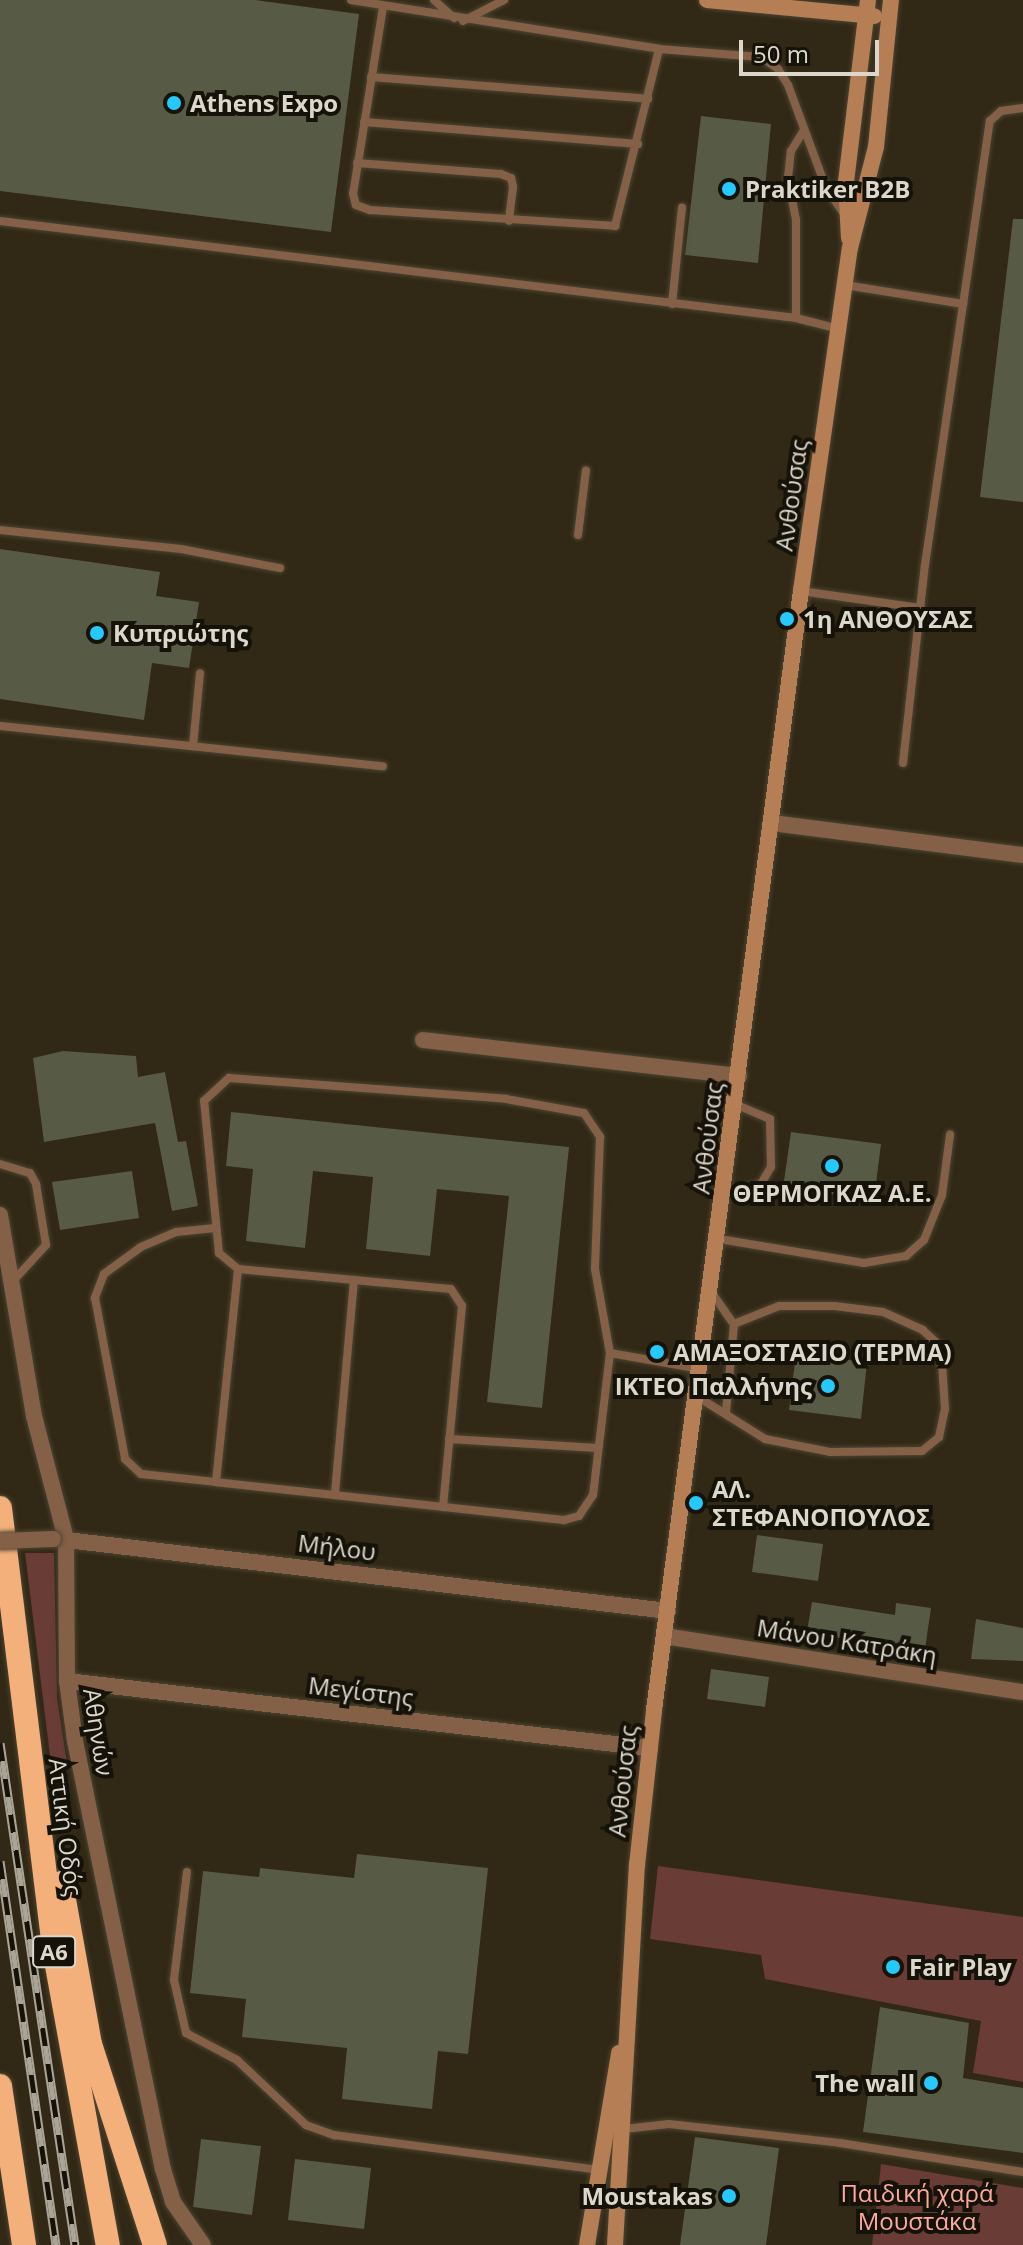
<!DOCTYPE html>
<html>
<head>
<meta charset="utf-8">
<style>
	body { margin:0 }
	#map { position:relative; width:1023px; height:2245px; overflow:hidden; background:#312815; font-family:"Open Sans",sans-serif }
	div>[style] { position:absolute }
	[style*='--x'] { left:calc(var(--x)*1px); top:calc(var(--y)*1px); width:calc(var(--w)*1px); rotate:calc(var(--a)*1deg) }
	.green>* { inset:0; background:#693c35 }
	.building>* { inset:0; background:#575a44 }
	.roads { filter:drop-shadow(0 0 2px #4c4432) drop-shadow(0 0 2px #4c4432) }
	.lane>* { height:8px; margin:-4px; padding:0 4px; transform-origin:4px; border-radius:4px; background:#836046 }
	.street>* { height:16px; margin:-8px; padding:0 8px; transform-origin:8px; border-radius:8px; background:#836046 }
	.secondary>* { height:16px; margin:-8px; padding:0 8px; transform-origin:8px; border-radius:8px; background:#b57e54 }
	.highway>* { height:24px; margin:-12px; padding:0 12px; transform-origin:12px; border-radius:12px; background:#f4b07b }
	.rail>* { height:9px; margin-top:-4.5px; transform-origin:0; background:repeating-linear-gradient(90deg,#151209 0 18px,#aaa496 0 36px); box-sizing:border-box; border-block:2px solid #aaa496 }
	.bridges { filter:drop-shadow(0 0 2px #4c4432) drop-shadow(0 0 2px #4c4432) }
	.street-bridge>* { height:16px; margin:-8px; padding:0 8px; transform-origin:8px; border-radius:8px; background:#836046 }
	.dots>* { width:22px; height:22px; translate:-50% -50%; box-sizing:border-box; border:4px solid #151209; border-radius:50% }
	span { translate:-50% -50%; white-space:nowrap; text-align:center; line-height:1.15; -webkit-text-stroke:8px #151209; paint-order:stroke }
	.shield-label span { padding:2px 6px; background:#151209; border:2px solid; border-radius:6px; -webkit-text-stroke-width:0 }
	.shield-label { font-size:22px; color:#dcd7cb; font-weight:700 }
	.poi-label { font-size:24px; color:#dcd7cb; font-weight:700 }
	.left { translate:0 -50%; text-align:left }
	.right { translate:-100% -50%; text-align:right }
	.street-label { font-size:24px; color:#dcd7cb }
	.park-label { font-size:24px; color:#fea99c }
	.scale { position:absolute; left:739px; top:40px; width:140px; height:36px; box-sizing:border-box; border:4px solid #dcd7cb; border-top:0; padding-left:10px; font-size:24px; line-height:28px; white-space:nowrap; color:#dcd7cb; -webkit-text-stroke:6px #151209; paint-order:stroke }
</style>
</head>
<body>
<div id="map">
	<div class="green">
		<i style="clip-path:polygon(25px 1553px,54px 1553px,57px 1698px,67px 1763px,51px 1764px)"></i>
		<i style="clip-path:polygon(658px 1866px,1023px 1917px,1023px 2082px,973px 2073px,981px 2021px,765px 1979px,761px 1955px,650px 1939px)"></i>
		<i style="clip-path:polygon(881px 2164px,1023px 2188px,1023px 2245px,872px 2245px)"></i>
	</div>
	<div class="building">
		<i style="clip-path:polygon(0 0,255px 0,359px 14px,331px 232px,0 191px)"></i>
		<i style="clip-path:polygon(701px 116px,771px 124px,758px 263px,685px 255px)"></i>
		<i style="clip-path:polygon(1013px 219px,1023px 219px,1023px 502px,980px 497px)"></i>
		<i style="clip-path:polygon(0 549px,160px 572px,156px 596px,199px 602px,189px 668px,152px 663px,144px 720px,0 699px)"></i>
		<i style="clip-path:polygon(63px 1051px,136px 1056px,138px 1077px,165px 1072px,178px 1142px,186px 1141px,198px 1206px,172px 1211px,155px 1123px,44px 1142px,33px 1058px)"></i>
		<i style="clip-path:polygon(231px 1112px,569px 1147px,542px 1408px,487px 1402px,509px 1196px,437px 1189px,430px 1256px,366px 1249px,373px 1177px,313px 1171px,305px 1248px,246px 1241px,253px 1169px,226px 1166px)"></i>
		<i style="clip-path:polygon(791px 1132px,881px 1144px,874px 1199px,783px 1188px)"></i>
		<i style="clip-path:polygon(132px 1171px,139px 1218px,60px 1230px,52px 1182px)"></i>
		<i style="clip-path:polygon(796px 1354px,867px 1362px,861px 1419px,789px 1410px)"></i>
		<i style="clip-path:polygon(757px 1535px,823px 1544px,818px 1581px,752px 1572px)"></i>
		<i style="clip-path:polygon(812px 1602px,895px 1615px,896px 1603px,931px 1608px,924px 1656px,807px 1631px)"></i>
		<i style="clip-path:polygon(976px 1619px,1023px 1628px,1023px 1661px,971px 1659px)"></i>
		<i style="clip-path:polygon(711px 1669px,769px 1677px,765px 1707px,707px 1699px)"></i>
		<i style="clip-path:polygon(357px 1854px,488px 1868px,468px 2054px,438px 2051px,432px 2109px,342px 2099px,347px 2048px,242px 2037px,246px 1999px,190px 1993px,203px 1871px,259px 1877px,260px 1868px,354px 1878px)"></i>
		<i style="clip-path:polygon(880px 2007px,969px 2023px,963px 2078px,1023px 2088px,1023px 2153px,863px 2132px)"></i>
		<i style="clip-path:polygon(695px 2137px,779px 2148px,766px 2245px,680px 2245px)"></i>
		<i style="clip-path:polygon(201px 2139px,261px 2146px,252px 2215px,193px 2207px)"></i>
		<i style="clip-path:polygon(295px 2159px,371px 2168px,364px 2229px,288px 2220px)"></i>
	</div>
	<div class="roads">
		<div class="lane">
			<i style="--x:351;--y:0;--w:312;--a:9"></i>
			<i style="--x:659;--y:49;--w:102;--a:4.5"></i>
			<i style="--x:761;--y:57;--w:21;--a:35"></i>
			<i style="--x:778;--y:69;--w:19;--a:58"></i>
			<i style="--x:788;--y:85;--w:110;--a:69.7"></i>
			<i style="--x:826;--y:188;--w:32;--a:55"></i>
			<i style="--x:434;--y:0;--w:27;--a:42"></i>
			<i style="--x:383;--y:7;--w:189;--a:99.1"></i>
			<i style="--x:353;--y:194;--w:11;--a:75"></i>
			<i style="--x:356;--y:205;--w:15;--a:20"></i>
			<i style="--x:370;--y:210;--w:246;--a:3.7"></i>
			<i style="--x:615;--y:226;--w:182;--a:-76"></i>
			<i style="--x:463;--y:21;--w:46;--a:-27.1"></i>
			<i style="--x:371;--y:77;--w:278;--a:4.5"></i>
			<i style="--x:364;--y:122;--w:275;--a:4.6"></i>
			<i style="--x:357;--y:163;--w:144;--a:4.4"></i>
			<i style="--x:501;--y:174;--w:11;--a:22"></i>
			<i style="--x:511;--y:178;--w:9;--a:77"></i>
			<i style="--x:513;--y:187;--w:34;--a:97"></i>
			<i style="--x:0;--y:221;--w:802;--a:6.95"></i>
			<i style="--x:796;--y:318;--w:44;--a:14.3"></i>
			<i style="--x:845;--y:285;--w:120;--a:9.1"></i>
			<i style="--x:672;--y:304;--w:97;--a:-84.1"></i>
			<i style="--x:796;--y:318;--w:98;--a:-90"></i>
			<i style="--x:796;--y:220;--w:43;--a:-100.8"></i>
			<i style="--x:788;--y:178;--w:27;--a:-84"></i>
			<i style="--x:791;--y:151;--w:25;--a:-58"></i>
			<i style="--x:0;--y:530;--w:182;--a:6"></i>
			<i style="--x:181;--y:549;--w:101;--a:10.9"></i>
			<i style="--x:578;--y:535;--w:65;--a:-83"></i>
			<i style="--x:801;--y:591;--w:120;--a:8.1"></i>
			<i style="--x:0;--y:726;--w:385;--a:6"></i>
			<i style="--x:193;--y:746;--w:73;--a:-84.5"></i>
			<i style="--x:903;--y:763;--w:199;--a:-83.7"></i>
			<i style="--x:925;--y:565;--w:449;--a:-81.7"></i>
			<i style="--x:990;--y:121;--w:15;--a:-42"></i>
			<i style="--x:1001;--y:111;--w:22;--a:-8"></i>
			<i style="--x:229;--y:1078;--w:278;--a:4.3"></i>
			<i style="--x:506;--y:1099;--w:79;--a:10.2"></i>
			<i style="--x:584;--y:1113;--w:29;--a:56"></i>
			<i style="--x:600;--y:1137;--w:132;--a:92.2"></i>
			<i style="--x:595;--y:1269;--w:85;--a:79.9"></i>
			<i style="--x:610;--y:1353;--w:143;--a:96.8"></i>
			<i style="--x:593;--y:1495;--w:25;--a:124"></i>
			<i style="--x:579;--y:1516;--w:16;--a:165"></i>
			<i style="--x:564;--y:1520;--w:350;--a:-173.8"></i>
			<i style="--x:216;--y:1482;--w:214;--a:-84.1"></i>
			<i style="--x:238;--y:1269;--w:25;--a:-140"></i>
			<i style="--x:219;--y:1253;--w:153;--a:-95.6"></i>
			<i style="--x:204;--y:1101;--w:34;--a:-43"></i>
			<i style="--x:0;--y:1164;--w:31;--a:17"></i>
			<i style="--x:30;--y:1173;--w:13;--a:61"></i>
			<i style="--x:36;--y:1184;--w:62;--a:80.7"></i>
			<i style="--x:46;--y:1245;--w:49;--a:132.5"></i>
			<i style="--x:724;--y:1194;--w:38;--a:-15"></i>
			<i style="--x:761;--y:1184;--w:20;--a:-60"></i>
			<i style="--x:771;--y:1167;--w:48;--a:-91.2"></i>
			<i style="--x:770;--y:1119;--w:38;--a:-157"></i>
			<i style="--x:215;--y:1228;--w:39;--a:174"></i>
			<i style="--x:176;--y:1232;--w:38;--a:157"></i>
			<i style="--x:141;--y:1247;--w:46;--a:143.9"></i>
			<i style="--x:104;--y:1274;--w:26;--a:111"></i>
			<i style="--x:95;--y:1298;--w:164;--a:79.4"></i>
			<i style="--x:125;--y:1459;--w:22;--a:43"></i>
			<i style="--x:141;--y:1474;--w:75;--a:6.1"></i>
			<i style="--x:719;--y:1239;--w:147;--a:9.4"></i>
			<i style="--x:864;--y:1263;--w:43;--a:-9.5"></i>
			<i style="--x:906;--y:1256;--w:24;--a:-42"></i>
			<i style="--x:924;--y:1240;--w:48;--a:-68.2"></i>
			<i style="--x:942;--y:1195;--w:61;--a:-82.4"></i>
			<i style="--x:238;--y:1269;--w:117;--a:5.4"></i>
			<i style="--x:354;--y:1280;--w:216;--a:95.1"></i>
			<i style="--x:354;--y:1280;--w:97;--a:5.3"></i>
			<i style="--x:451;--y:1289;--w:20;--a:57"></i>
			<i style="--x:462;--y:1306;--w:202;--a:95.4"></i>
			<i style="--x:712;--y:1293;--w:38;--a:55"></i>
			<i style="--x:734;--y:1324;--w:88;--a:95.2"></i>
			<i style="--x:610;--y:1353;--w:92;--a:10"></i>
			<i style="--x:698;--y:1397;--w:79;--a:32.1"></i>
			<i style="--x:765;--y:1439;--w:66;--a:11.3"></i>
			<i style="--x:830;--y:1452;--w:92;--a:-0.6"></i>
			<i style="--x:922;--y:1451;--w:22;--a:-39"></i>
			<i style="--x:939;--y:1437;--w:29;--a:-78"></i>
			<i style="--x:945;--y:1409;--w:62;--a:-93.7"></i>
			<i style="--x:941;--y:1347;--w:25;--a:-137"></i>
			<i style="--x:923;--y:1330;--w:44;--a:-155.8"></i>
			<i style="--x:883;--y:1312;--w:49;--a:-173"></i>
			<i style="--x:834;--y:1306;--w:55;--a:180"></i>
			<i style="--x:779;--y:1306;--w:48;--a:158.2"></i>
			<i style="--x:449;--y:1439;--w:149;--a:3.5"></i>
			<i style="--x:187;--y:1872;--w:109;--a:96.9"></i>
			<i style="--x:174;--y:1980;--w:54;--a:77.2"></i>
			<i style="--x:186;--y:2033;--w:58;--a:27.9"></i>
			<i style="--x:237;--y:2060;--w:95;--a:43.3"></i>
			<i style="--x:306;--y:2125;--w:30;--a:20"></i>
			<i style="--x:334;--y:2135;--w:267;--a:7.5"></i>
			<i style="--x:624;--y:2129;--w:45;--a:-6.3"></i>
			<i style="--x:669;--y:2124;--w:172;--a:6.3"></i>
			<i style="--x:840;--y:2143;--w:185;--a:9"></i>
		</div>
		<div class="street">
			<i style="--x:772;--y:823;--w:253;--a:7.3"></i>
			<i style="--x:423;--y:1040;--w:318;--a:6.5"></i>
			<i style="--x:0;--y:1215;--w:204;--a:80.4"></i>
			<i style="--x:34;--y:1416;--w:127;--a:75.4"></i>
			<i style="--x:66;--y:1539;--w:142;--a:89.6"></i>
			<i style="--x:67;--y:1681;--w:61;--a:82.4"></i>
			<i style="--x:75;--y:1741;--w:437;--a:78.4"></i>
			<i style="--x:163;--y:2169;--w:34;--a:73"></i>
			<i style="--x:173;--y:2202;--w:52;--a:55.1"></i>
			<i style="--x:58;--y:1539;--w:614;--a:6.73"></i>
			<i style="--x:664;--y:1636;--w:363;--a:8.9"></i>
			<i style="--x:67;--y:1681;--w:587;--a:6.56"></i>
		</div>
		<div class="secondary">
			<i style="--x:707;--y:0;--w:168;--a:5.5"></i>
			<i style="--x:849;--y:238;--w:56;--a:-93.1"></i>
			<i style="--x:846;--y:182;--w:183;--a:-83.1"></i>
			<i style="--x:587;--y:2245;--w:195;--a:-80.5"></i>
			<i style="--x:615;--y:2245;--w:381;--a:-86.7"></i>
			<i style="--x:637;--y:1865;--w:156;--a:-83.7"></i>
			<i style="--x:654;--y:1710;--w:1129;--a:-82.52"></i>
			<i style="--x:801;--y:591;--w:346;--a:-81.9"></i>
			<i style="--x:850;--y:248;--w:104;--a:-75.6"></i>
			<i style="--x:876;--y:147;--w:148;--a:-84.2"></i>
		</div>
		<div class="highway">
			<i style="--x:0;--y:1508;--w:444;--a:83"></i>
			<i style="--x:54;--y:1949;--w:301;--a:79.7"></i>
			<i style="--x:61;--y:1883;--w:164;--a:79.8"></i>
			<i style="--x:90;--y:2044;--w:211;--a:72.1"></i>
			<i style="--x:0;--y:2086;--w:161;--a:81.4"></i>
		</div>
	</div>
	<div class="rail">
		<i style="--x:0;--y:1743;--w:508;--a:81.5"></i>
		<i style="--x:0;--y:1861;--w:388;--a:81.7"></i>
	</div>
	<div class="bridges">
		<div class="street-bridge">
			<i style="--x:0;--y:1541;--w:53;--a:-2.2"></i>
		</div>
	</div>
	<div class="dots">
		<i style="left:174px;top:103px;background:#26c9fe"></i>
		<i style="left:729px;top:189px;background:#26c9fe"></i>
		<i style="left:787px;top:619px;background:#26c9fe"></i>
		<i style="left:97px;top:633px;background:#26c9fe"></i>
		<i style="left:832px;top:1166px;background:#26c9fe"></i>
		<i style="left:657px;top:1352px;background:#26c9fe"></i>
		<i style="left:828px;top:1386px;background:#26c9fe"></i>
		<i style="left:696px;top:1503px;background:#26c9fe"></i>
		<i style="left:893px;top:1967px;background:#26c9fe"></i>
		<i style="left:931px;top:2083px;background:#26c9fe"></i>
		<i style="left:729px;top:2196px;background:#26c9fe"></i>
	</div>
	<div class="shield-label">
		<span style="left:54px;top:1952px">Α6</span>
	</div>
	<div class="poi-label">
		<span class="left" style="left:190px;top:103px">Athens Expo</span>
		<span class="left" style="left:745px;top:189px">Praktiker B2B</span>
		<span class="left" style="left:803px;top:619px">1η ΑΝΘΟΥΣΑΣ</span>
		<span class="left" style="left:113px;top:633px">Κυπριώτης</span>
		<span style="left:832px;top:1193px">ΘΕΡΜΟΓΚΑΖ Α.Ε.</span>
		<span class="left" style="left:673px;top:1352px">ΑΜΑΞΟΣΤΑΣΙΟ (ΤΕΡΜΑ)</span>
		<span class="right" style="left:812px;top:1386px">ΙΚΤΕΟ Παλλήνης</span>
		<span class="left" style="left:712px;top:1503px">ΑΛ.<br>ΣΤΕΦΑΝΟΠΟΥΛΟΣ</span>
		<span class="left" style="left:909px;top:1967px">Fair Play</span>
		<span class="right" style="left:915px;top:2083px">The wall</span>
		<span class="right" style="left:713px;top:2196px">Moustakas</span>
	</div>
	<div class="street-label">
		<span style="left:791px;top:495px;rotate:-82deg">Ανθούσας</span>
		<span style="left:707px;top:1138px;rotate:-83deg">Ανθούσας</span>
		<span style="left:337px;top:1547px;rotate:7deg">Μήλου</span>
		<span style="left:847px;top:1641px;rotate:9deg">Μάνου Κατράκη</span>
		<span style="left:361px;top:1691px;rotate:7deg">Μεγίστης</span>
		<span style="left:99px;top:1732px;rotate:81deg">Αθηνών</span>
		<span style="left:622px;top:1781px;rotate:-84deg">Ανθούσας</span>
		<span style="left:66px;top:1827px;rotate:83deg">Αττική Οδός</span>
	</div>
	<div class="park-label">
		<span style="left:917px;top:2207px">Παιδική χαρά<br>Μουστάκα</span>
	</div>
	<div class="scale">50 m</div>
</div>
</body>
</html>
